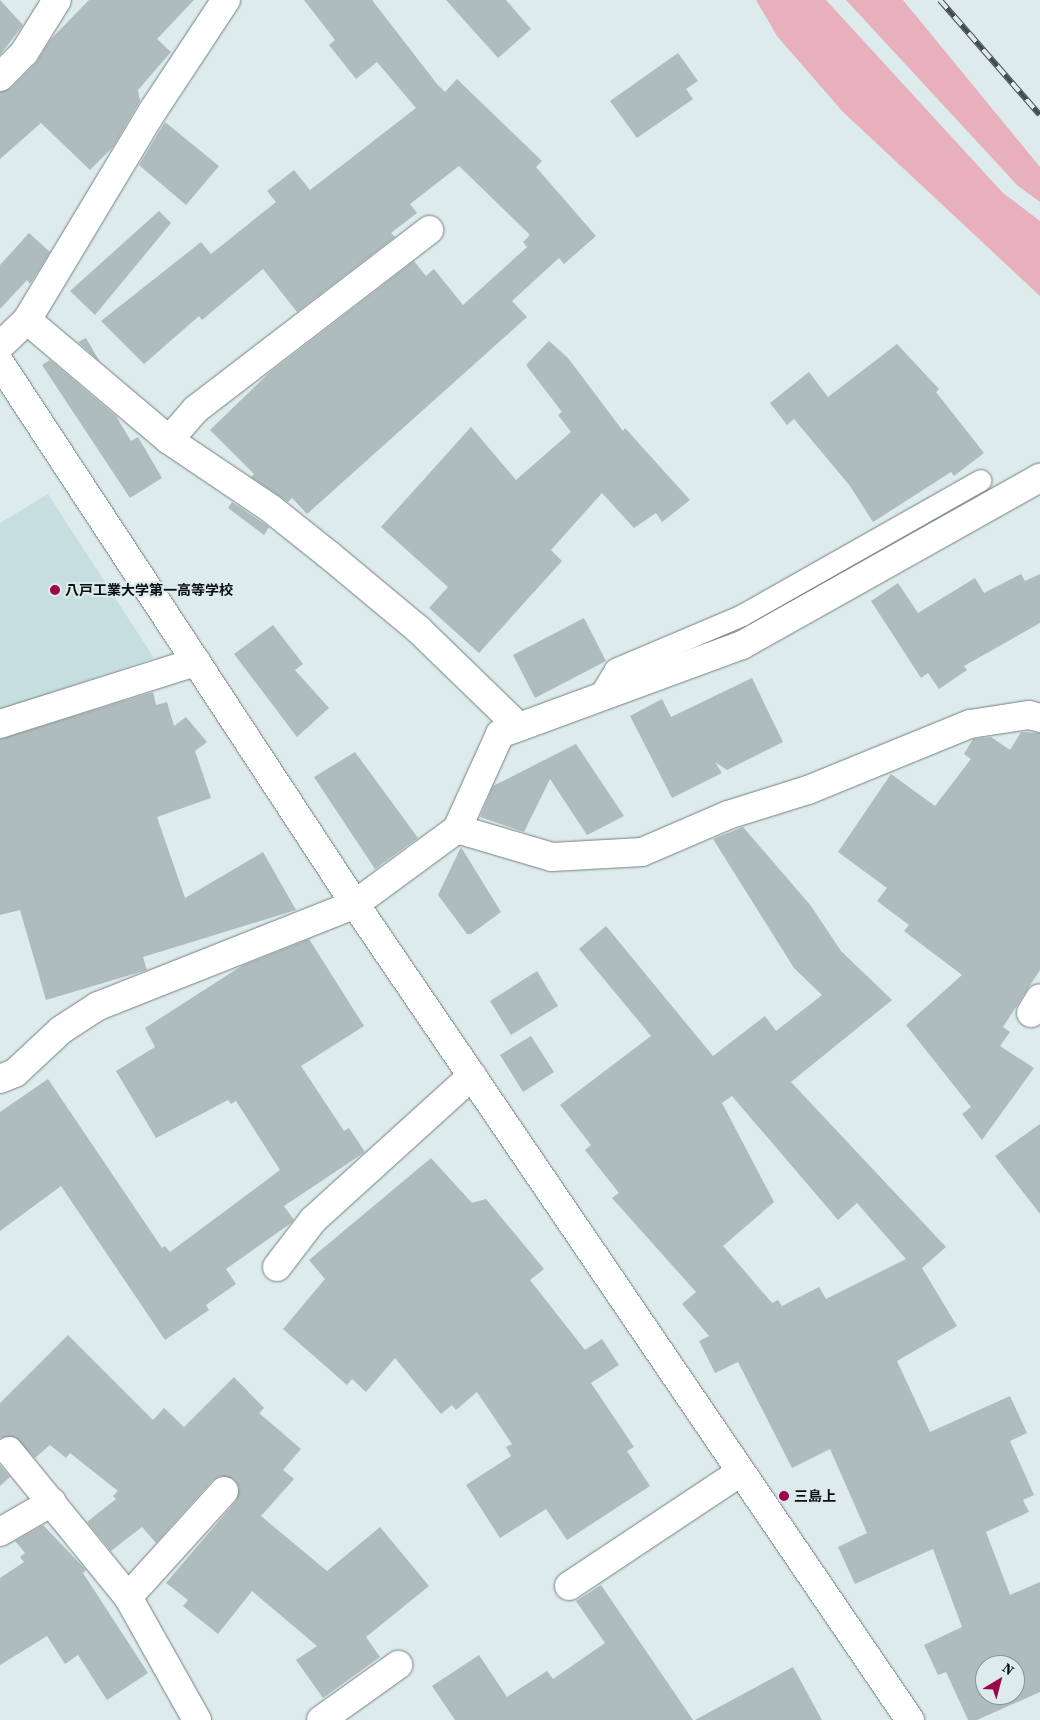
<!DOCTYPE html>
<html>
<head>
<meta charset="utf-8">
<style>
	body { margin:0 }
	#map { position:relative; width:1040px; height:1720px; overflow:hidden; background:#ddebed; font-family:"Source Serif 4","Noto Sans JP",serif }
	div>[style] { position:absolute }
	[style*='--x'] { left:calc(var(--x)*1px); top:calc(var(--y)*1px); width:calc(var(--w)*1px); rotate:calc(var(--a)*1deg) }
	.built>* { inset:0; background:#c7dee0 }
	.green>* { inset:0; background:#e8afbd }
	.building>* { inset:0; background:#afbcbd }
	.roads { filter:drop-shadow(0 0 1px #748081) drop-shadow(0 0 1px #748081) }
	.service>* { height:21px; margin:-10.5px; padding:0 10.5px; transform-origin:10.5px; border-radius:10.5px; background:#fff }
	.minor>* { height:28px; margin:-14px; padding:0 14px; transform-origin:14px; border-radius:14px; background:#fff }
	.tertiary>* { height:28px; margin:-14px; padding:0 14px; transform-origin:14px; border-radius:14px; background:#fff }
	.rail>* { height:5.5px; margin-top:-2.75px; transform-origin:0; background:repeating-linear-gradient(90deg,#ddebed 0 11px,#454c4d 0 22px); box-sizing:border-box; border-block:1px solid #454c4d }
	.dots>* { width:14px; height:14px; translate:-50% -50%; box-sizing:border-box; border:2px solid #ddebed; border-radius:50% }
	span { translate:-50% -50%; white-space:nowrap; text-align:center; line-height:1.15; -webkit-text-stroke:4px #ddebed; paint-order:stroke }
	.poi-label { font-size:14px; color:#090e0e; font-weight:700 }
	.left { translate:0 -50%; text-align:left }
	.north { position:absolute; left:975px; top:1655px; width:50px; height:50px; box-sizing:border-box; background:#ddebed; border:1px solid #889394; border-radius:50%; rotate:37deg; font-size:14px; font-weight:700; line-height:20px; text-align:center; color:#090e0e }
	.north::after { content:''; display:block; margin:auto; width:18px; height:22px; background:#9e054c; clip-path:polygon(50% 0,100% 100%,50% 72%,0 100%) }
</style>
</head>
<body>
<div id="map">
	<div class="built">
		<i style="clip-path:polygon(48px 494px,154px 658px,0 710px,0 523px)"></i>
	</div>
	<div class="green">
		<i style="clip-path:polygon(756px 0,826px 0,1003px 193px,1040px 221px,1040px 296px,843px 112px,777px 36px)"></i>
		<i style="clip-path:polygon(846px 0,903px 0,1040px 167px,1040px 202px,1018px 186px)"></i>
	</div>
	<div class="building">
		<i style="clip-path:polygon(0 0,23px 25px,0 55px)"></i>
		<i style="clip-path:polygon(89px 0,194px 0,157px 39px,171px 52px,138px 90px,140px 101px,113px 147px,90px 170px,41px 123px,0 159px,0 92px,11px 88px,35px 64px,51px 39px)"></i>
		<i style="clip-path:polygon(304px 0,372px 0,437px 84px,445px 92px,457px 79px,542px 161px,536px 167px,596px 236px,564px 264px,559px 258px,512px 301px,527px 317px,307px 514px,292px 498px,288px 502px,251px 477px,254px 474px,210px 430px,269px 373px,414px 261px,426px 276px,434px 269px,463px 305px,527px 247px,523px 242px,530px 235px,459px 166px,410px 204px,417px 213px,391px 233px,395px 237px,297px 312px,263px 269px,202px 320px,199px 316px,144px 364px,101px 321px,201px 242px,211px 254px,276px 202px,267px 191px,294px 170px,310px 190px,416px 108px,377px 62px,356px 79px,329px 45px,335px 40px)"></i>
		<i style="clip-path:polygon(446px 0,506px 0,531px 29px,498px 58px)"></i>
		<i style="clip-path:polygon(678px 53px,698px 81px,686px 89px,693px 99px,637px 138px,610px 101px)"></i>
		<i style="clip-path:polygon(165px 122px,219px 166px,186px 205px,139px 165px)"></i>
		<i style="clip-path:polygon(159px 211px,171px 223px,95px 315px,70px 291px)"></i>
		<i style="clip-path:polygon(29px 233px,50px 252px,30px 284px,27px 280px,0 309px,0 265px)"></i>
		<i style="clip-path:polygon(86px 338px,100px 362px,78px 342px)"></i>
		<i style="clip-path:polygon(549px 341px,568px 358px,623px 431px,625px 428px,690px 500px,662px 522px,656px 513px,634px 528px,602px 493px,551px 550px,562px 561px,479px 653px,429px 608px,448px 587px,381px 527px,471px 427px,516px 480px,571px 432px,558px 415px,562px 412px,526px 365px)"></i>
		<i style="clip-path:polygon(897px 344px,939px 389px,936px 392px,984px 453px,954px 476px,951px 472px,873px 522px,850px 486px,794px 419px,787px 425px,770px 403px,809px 372px,828px 397px)"></i>
		<i style="clip-path:polygon(50px 360px,116px 416px,131px 441px,138px 437px,162px 478px,130px 498px,42px 365px)"></i>
		<i style="clip-path:polygon(232px 502px,269px 527px,264px 535px,228px 508px)"></i>
		<i style="clip-path:polygon(1021px 574px,1025px 581px,1040px 574px,1040px 623px,964px 666px,967px 670px,939px 689px,928px 673px,921px 678px,871px 601px,898px 583px,918px 613px,975px 578px,984px 593px)"></i>
		<i style="clip-path:polygon(584px 618px,606px 661px,535px 698px,513px 655px)"></i>
		<i style="clip-path:polygon(273px 625px,303px 664px,295px 670px,329px 708px,297px 737px,234px 654px)"></i>
		<i style="clip-path:polygon(752px 678px,783px 742px,727px 770px,715px 762px,722px 773px,672px 798px,630px 716px,662px 699px,671px 717px)"></i>
		<i style="clip-path:polygon(153px 692px,156px 705px,167px 702px,174px 726px,186px 717px,207px 742px,195px 751px,211px 798px,157px 817px,185px 898px,263px 852px,296px 910px,143px 957px,147px 970px,46px 1000px,20px 910px,0 915px,0 739px)"></i>
		<i style="clip-path:polygon(1021px 732px,1040px 733px,1040px 970px,1003px 1027px,1010px 1032px,1000px 1046px,1034px 1068px,982px 1140px,962px 1114px,971px 1107px,906px 1025px,962px 975px,904px 931px,909px 925px,877px 901px,887px 888px,838px 852px,891px 774px,935px 806px,971px 759px,964px 754px,973px 739px,991px 737px,1010px 750px)"></i>
		<i style="clip-path:polygon(576px 744px,624px 816px,587px 835px,550px 779px,524px 832px,480px 817px,493px 786px)"></i>
		<i style="clip-path:polygon(355px 752px,418px 838px,375px 869px,314px 777px)"></i>
		<i style="clip-path:polygon(evenodd,743px 827px,811px 906px,841px 951px,892px 1000px,791px 1082px,946px 1247px,922px 1268px,957px 1326px,897px 1361px,930px 1432px,1010px 1396px,1027px 1433px,1010px 1441px,1034px 1495px,1023px 1500px,1029px 1512px,986px 1532px,1010px 1595px,1040px 1582px,1040px 1692px,977px 1720px,968px 1720px,946px 1672px,938px 1675px,924px 1645px,962px 1627px,933px 1549px,855px 1584px,838px 1547px,867px 1533px,830px 1449px,792px 1468px,738px 1362px,715px 1373px,699px 1341px,709px 1336px,682px 1304px,696px 1292px,612px 1198px,619px 1193px,585px 1150px,591px 1145px,560px 1105px,651px 1036px,579px 949px,606px 926px,713px 1056px,765px 1016px,776px 1031px,822px 995px,794px 968px,713px 839px,743px 827px,732px 1096px,838px 1220px,857px 1203px,906px 1259px,826px 1299px,819px 1287px,782px 1306px,778px 1300px,772px 1303px,723px 1246px,774px 1202px,722px 1103px,732px 1096px,743px 827px,985px 1665px,1015px 1665px,1015px 1695px,985px 1695px,985px 1665px)"></i>
		<i style="clip-path:polygon(461px 847px,501px 912px,471px 934px,467px 934px,438px 895px)"></i>
		<i style="clip-path:polygon(309px 939px,364px 1026px,301px 1066px,344px 1131px,349px 1128px,365px 1152px,284px 1206px,294px 1220px,291px 1223px,226px 1269px,236px 1284px,206px 1305px,209px 1310px,165px 1340px,61px 1186px,0 1231px,0 1112px,48px 1079px,162px 1248px,165px 1246px,170px 1252px,280px 1170px,236px 1101px,231px 1104px,228px 1100px,156px 1138px,116px 1071px,155px 1047px,145px 1028px,243px 965px)"></i>
		<i style="clip-path:polygon(537px 971px,558px 1006px,511px 1035px,490px 1001px)"></i>
		<i style="clip-path:polygon(531px 1036px,554px 1072px,523px 1092px,500px 1055px)"></i>
		<i style="clip-path:polygon(1040px 1124px,1040px 1214px,995px 1156px)"></i>
		<i style="clip-path:polygon(431px 1158px,472px 1203px,486px 1199px,544px 1269px,530px 1280px,585px 1350px,602px 1339px,619px 1365px,591px 1383px,634px 1447px,627px 1451px,650px 1486px,567px 1540px,546px 1509px,500px 1538px,466px 1485px,511px 1456px,506px 1447px,512px 1444px,477px 1392px,456px 1410px,452px 1405px,441px 1414px,395px 1358px,366px 1392px,352px 1379px,347px 1385px,283px 1329px,325px 1279px,309px 1260px)"></i>
		<i style="clip-path:polygon(68px 1335px,153px 1420px,164px 1408px,184px 1427px,234px 1377px,264px 1408px,259px 1413px,301px 1449px,283px 1470px,294px 1479px,261px 1516px,327px 1571px,380px 1527px,429px 1586px,366px 1637px,380px 1657px,323px 1698px,296px 1660px,317px 1646px,252px 1591px,218px 1634px,183px 1606px,188px 1600px,166px 1583px,236px 1501px,239px 1487px,234px 1479px,220px 1476px,213px 1480px,156px 1543px,142px 1527px,111px 1551px,87px 1522px,116px 1499px,113px 1496px,118px 1491px,70px 1453px,66px 1458px,50px 1445px,35px 1458px,15px 1437px,0 1438px,0 1403px)"></i>
		<i style="clip-path:polygon(0 1465px,10px 1477px,0 1486px)"></i>
		<i style="clip-path:polygon(43px 1525px,86px 1570px,83px 1573px,148px 1673px,107px 1700px,78px 1655px,65px 1664px,47px 1636px,0 1665px,0 1578px,24px 1562px,20px 1557px,25px 1553px,15px 1541px)"></i>
		<i style="clip-path:polygon(601px 1585px,693px 1720px,455px 1720px,432px 1686px,479px 1655px,507px 1697px,547px 1671px,553px 1679px,605px 1643px,576px 1601px)"></i>
		<i style="clip-path:polygon(793px 1667px,822px 1720px,695px 1720px)"></i>
	</div>
	<div class="roads">
		<div class="service">
			<i style="--x:599;--y:696;--w:31;--a:-59"></i>
			<i style="--x:615;--y:669;--w:138;--a:-23"></i>
			<i style="--x:742;--y:615;--w:274;--a:-29.5"></i>
		</div>
		<div class="minor">
			<i style="--x:0;--y:77;--w:34;--a:-45"></i>
			<i style="--x:24;--y:53;--w:62;--a:-58.1"></i>
			<i style="--x:27;--y:320;--w:186;--a:40.2"></i>
			<i style="--x:169;--y:440;--w:122;--a:34"></i>
			<i style="--x:270;--y:508;--w:75;--a:38.5"></i>
			<i style="--x:329;--y:555;--w:117;--a:39.8"></i>
			<i style="--x:419;--y:630;--w:139;--a:44.1"></i>
			<i style="--x:0;--y:346;--w:37;--a:-44"></i>
			<i style="--x:27;--y:320;--w:246;--a:-59"></i>
			<i style="--x:154;--y:109;--w:131;--a:-56.6"></i>
			<i style="--x:169;--y:440;--w:41;--a:-48.9"></i>
			<i style="--x:196;--y:409;--w:294;--a:-37.5"></i>
			<i style="--x:0;--y:724;--w:206;--a:-17.6"></i>
			<i style="--x:457;--y:829;--w:99;--a:16.4"></i>
			<i style="--x:552;--y:857;--w:90;--a:-3.2"></i>
			<i style="--x:642;--y:852;--w:94;--a:-23.3"></i>
			<i style="--x:728;--y:815;--w:84;--a:-17.4"></i>
			<i style="--x:808;--y:790;--w:175;--a:-22.2"></i>
			<i style="--x:970;--y:724;--w:60;--a:-8.7"></i>
			<i style="--x:1029;--y:715;--w:11;--a:15"></i>
			<i style="--x:1031;--y:1013;--w:17;--a:-59"></i>
			<i style="--x:0;--y:1079;--w:16;--a:-22"></i>
			<i style="--x:15;--y:1073;--w:63;--a:-43.1"></i>
			<i style="--x:61;--y:1030;--w:44;--a:-33"></i>
			<i style="--x:98;--y:1006;--w:277;--a:-21.6"></i>
			<i style="--x:355;--y:904;--w:127;--a:-36.3"></i>
			<i style="--x:457;--y:829;--w:104;--a:-65.6"></i>
			<i style="--x:500;--y:734;--w:258;--a:-20.2"></i>
			<i style="--x:742;--y:645;--w:342;--a:-29.3"></i>
			<i style="--x:277;--y:1267;--w:59;--a:-52.5"></i>
			<i style="--x:313;--y:1220;--w:215;--a:-42.2"></i>
			<i style="--x:9;--y:1451;--w:188;--a:50.8"></i>
			<i style="--x:128;--y:1597;--w:141;--a:60.7"></i>
			<i style="--x:0;--y:1532;--w:60;--a:-30"></i>
			<i style="--x:569;--y:1586;--w:204;--a:-33.6"></i>
			<i style="--x:128;--y:1597;--w:143;--a:-47.8"></i>
			<i style="--x:321;--y:1720;--w:95;--a:-35.5"></i>
		</div>
		<div class="tertiary">
			<i style="--x:0;--y:363;--w:647;--a:56.73"></i>
			<i style="--x:355;--y:904;--w:987;--a:55.78"></i>
		</div>
	</div>
	<div class="rail">
		<i style="--x:940;--y:0;--w:152;--a:49"></i>
	</div>
	<div class="dots">
		<i style="left:55px;top:590px;background:#9e054c"></i>
		<i style="left:784px;top:1496px;background:#9e054c"></i>
	</div>
	<div class="poi-label">
		<span class="left" style="left:65px;top:590px">八戸工業大学第一高等学校</span>
		<span class="left" style="left:794px;top:1496px">三島上</span>
	</div>
	<div class="north">N</div>
</div>
</body>
</html>
